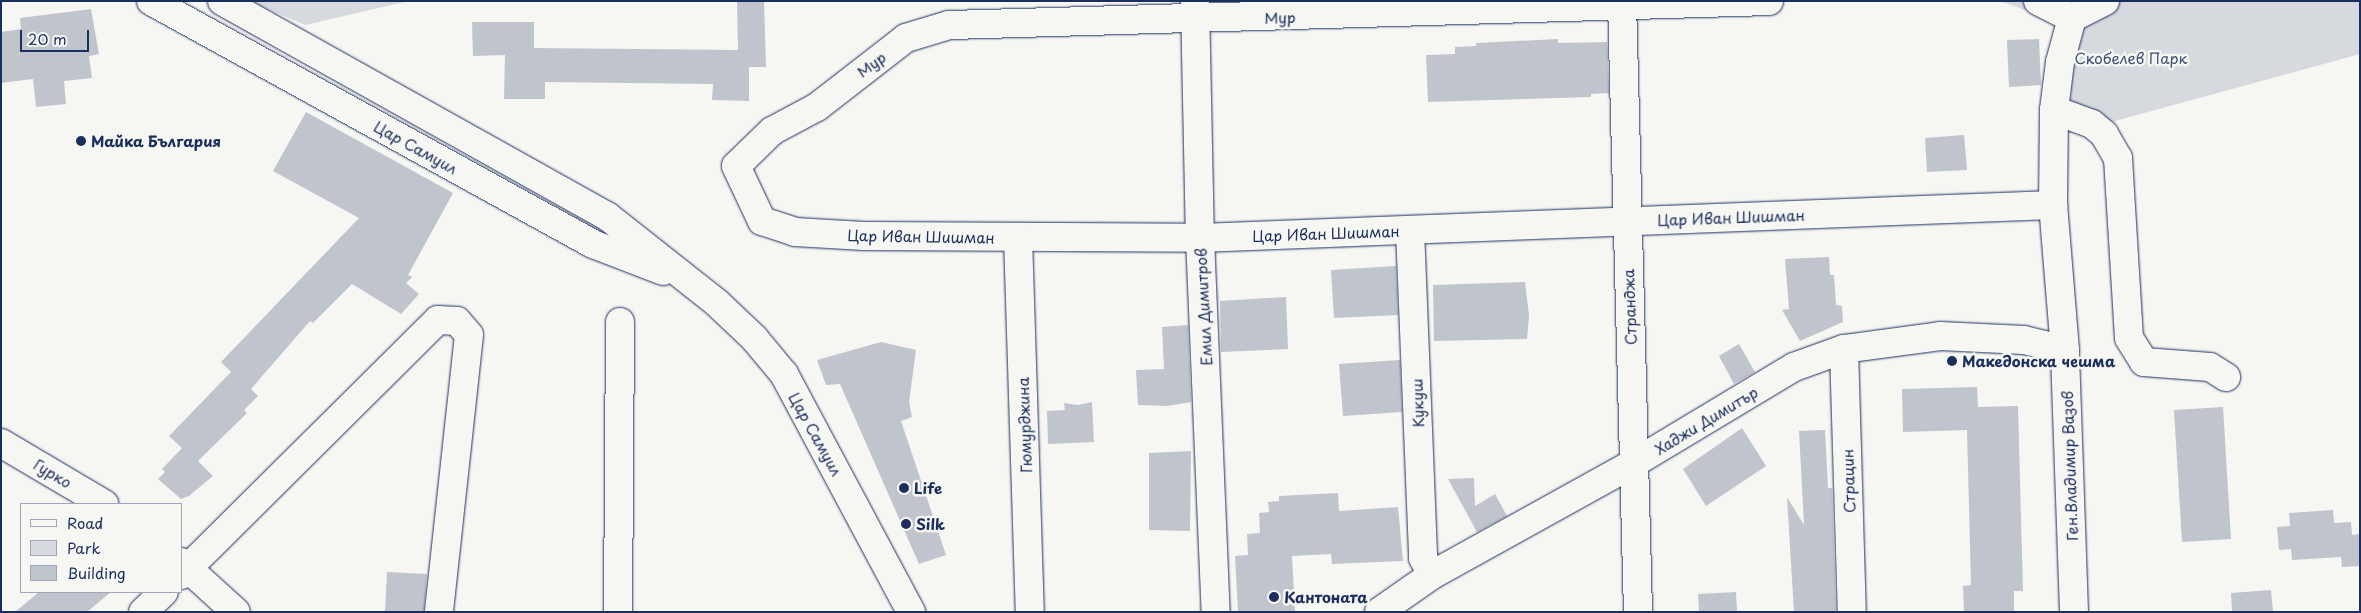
<!DOCTYPE html>
<html>
<head>
<meta charset="utf-8">
<style>
	body { margin:0 }
	#map { position:relative; width:2361px; height:613px; overflow:hidden; background:#f6f6f2; font-family:"Playpen Sans",sans-serif }
	div>[style] { position:absolute }
	[style*='--x'] { left:calc(var(--x)*1px); top:calc(var(--y)*1px); width:calc(var(--w)*1px); rotate:calc(var(--a)*1deg) }
	.green>* { inset:0; background:#d6d9dd }
	.building>* { inset:0; background:#c0c4cd }
	.roads { filter:drop-shadow(0 0 1px #1b2f5e) drop-shadow(0 0 1px #1b2f5e) }
	.minor>* { height:28px; margin:-14px; padding:0 14px; transform-origin:14px; border-radius:14px; background:#f6f6f2 }
	.dots>* { width:14px; height:14px; translate:-50% -50%; box-sizing:border-box; border:2px solid #f6f6f2; border-radius:50% }
	span { translate:-50% -50%; white-space:nowrap; text-align:center; line-height:1.15; -webkit-text-stroke:5px #f6f6f2; paint-order:stroke }
	.street-label { font-size:15px; color:#1b2f5e }
	.park-label { font-size:15px; color:#405177 }
	.poi-label { font-size:15px; color:#1b2f5e; font-weight:700 }
	.left { translate:0 -50%; text-align:left }
	.frame { position:absolute; inset:0; border:2px solid #1b2f5e; pointer-events:none }
	.legend { position:absolute; left:20px; top:503px; width:162px; height:90px; box-sizing:border-box; background:#f6f6f2; border:1px solid #9ea6b7; margin:0; padding:6px 9px; list-style:none; font-size:15px; color:#1b2f5e }
	.legend li { display:flex; align-items:center; gap:10px; height:25px }
	.legend b { width:25px; border:1px solid #9ea6b7 }
	.scale { position:absolute; left:20px; top:30px; width:69px; height:22px; box-sizing:border-box; border:2px solid #1b2f5e; border-top:0; padding-left:6px; font-size:15px; line-height:18px; white-space:nowrap; color:#1b2f5e; -webkit-text-stroke:4px #f6f6f2; paint-order:stroke }
</style>
</head>
<body>
<div id="map">
	<div class="green">
		<i style="clip-path:polygon(249px 1px,409px 1px,305px 25px)"></i>
		<i style="clip-path:polygon(2000px 1px,2360px 1px,2360px 54px,2067px 134px,2077px 29px)"></i>
	</div>
	<div class="building">
		<i style="clip-path:polygon(737px 1px,764px 1px,766px 67px,749px 67px,749px 101px,712px 100px,713px 84px,545px 82px,545px 99px,504px 99px,505px 55px,473px 56px,472px 22px,534px 22px,534px 48px,738px 50px)"></i>
		<i style="clip-path:polygon(91px 9px,99px 54px,89px 56px,92px 78px,64px 81px,66px 104px,36px 107px,33px 79px,1px 83px,1px 32px,21px 29px,20px 18px)"></i>
		<i style="clip-path:polygon(1558px 39px,1558px 43px,1607px 42px,1609px 93px,1591px 94px,1591px 97px,1428px 102px,1426px 55px,1455px 54px,1455px 47px,1476px 46px,1476px 43px)"></i>
		<i style="clip-path:polygon(2039px 39px,2041px 85px,2009px 87px,2007px 40px)"></i>
		<i style="clip-path:polygon(306px 112px,453px 193px,408px 275px,412px 277px,406px 283px,419px 294px,401px 314px,352px 284px,313px 323px,310px 321px,251px 389px,258px 396px,244px 410px,247px 413px,198px 461px,213px 476px,189px 496px,181px 499px,158px 479px,165px 472px,162px 469px,182px 448px,169px 436px,231px 372px,221px 362px,359px 218px,273px 171px)"></i>
		<i style="clip-path:polygon(1964px 135px,1967px 170px,1927px 172px,1925px 138px)"></i>
		<i style="clip-path:polygon(1829px 257px,1830px 275px,1834px 275px,1836px 305px,1842px 306px,1843px 322px,1800px 341px,1782px 310px,1789px 309px,1785px 259px)"></i>
		<i style="clip-path:polygon(1396px 266px,1398px 315px,1334px 318px,1331px 270px)"></i>
		<i style="clip-path:polygon(1525px 282px,1529px 315px,1527px 339px,1434px 341px,1433px 285px)"></i>
		<i style="clip-path:polygon(1286px 297px,1288px 349px,1221px 352px,1220px 301px)"></i>
		<i style="clip-path:polygon(1188px 325px,1191px 402px,1167px 406px,1138px 405px,1136px 370px,1164px 369px,1162px 327px)"></i>
		<i style="clip-path:polygon(881px 342px,916px 350px,909px 402px,912px 417px,901px 421px,946px 555px,919px 564px,840px 384px,826px 385px,817px 360px)"></i>
		<i style="clip-path:polygon(1739px 344px,1755px 372px,1734px 384px,1719px 356px)"></i>
		<i style="clip-path:polygon(1400px 360px,1402px 412px,1343px 416px,1339px 364px)"></i>
		<i style="clip-path:polygon(1977px 387px,1978px 407px,2018px 406px,2023px 591px,2014px 591px,2014px 612px,1964px 612px,1963px 586px,1971px 585px,1967px 430px,1903px 432px,1902px 389px)"></i>
		<i style="clip-path:polygon(1092px 402px,1094px 442px,1048px 444px,1047px 411px,1065px 410px,1064px 403px,1078px 405px)"></i>
		<i style="clip-path:polygon(2223px 407px,2231px 539px,2182px 542px,2174px 410px)"></i>
		<i style="clip-path:polygon(1742px 428px,1766px 466px,1706px 506px,1683px 469px)"></i>
		<i style="clip-path:polygon(1825px 430px,1828px 488px,1832px 488px,1836px 612px,1794px 612px,1787px 497px,1804px 525px,1799px 431px)"></i>
		<i style="clip-path:polygon(1191px 451px,1190px 531px,1149px 530px,1149px 453px)"></i>
		<i style="clip-path:polygon(1474px 478px,1475px 506px,1495px 494px,1507px 516px,1477px 532px,1448px 479px)"></i>
		<i style="clip-path:polygon(1338px 493px,1339px 511px,1398px 507px,1403px 561px,1332px 564px,1331px 554px,1292px 556px,1295px 612px,1238px 612px,1235px 556px,1248px 555px,1247px 534px,1260px 533px,1259px 513px,1269px 512px,1268px 502px,1279px 501px,1279px 496px)"></i>
		<i style="clip-path:polygon(2333px 510px,2334px 523px,2351px 522px,2352px 535px,2360px 534px,2360px 566px,2342px 567px,2341px 557px,2292px 560px,2291px 549px,2279px 550px,2277px 527px,2290px 526px,2289px 513px)"></i>
		<i style="clip-path:polygon(387px 572px,427px 574px,424px 612px,385px 612px)"></i>
		<i style="clip-path:polygon(2271px 590px,2273px 612px,2232px 612px,2231px 593px)"></i>
		<i style="clip-path:polygon(39px 592px,111px 592px,87px 612px,15px 612px)"></i>
		<i style="clip-path:polygon(1736px 592px,1737px 612px,1699px 612px,1698px 594px)"></i>
	</div>
	<div class="roads">
		<div class="minor">
			<i style="--x:151;--y:1;--w:504;--a:28.8"></i>
			<i style="--x:593;--y:244;--w:75;--a:21.1"></i>
			<i style="--x:222;--y:1;--w:441;--a:29.2"></i>
			<i style="--x:607;--y:216;--w:140;--a:38.3"></i>
			<i style="--x:717;--y:303;--w:51;--a:43.4"></i>
			<i style="--x:754;--y:338;--w:47;--a:50.2"></i>
			<i style="--x:784;--y:374;--w:270;--a:61.9"></i>
			<i style="--x:1622;--y:1;--w:611;--a:88.5"></i>
			<i style="--x:1769;--y:1;--w:820;--a:178.32"></i>
			<i style="--x:949;--y:25;--w:45;--a:163.2"></i>
			<i style="--x:906;--y:38;--w:113;--a:142.2"></i>
			<i style="--x:817;--y:107;--w:51;--a:151.9"></i>
			<i style="--x:772;--y:131;--w:50;--a:135.8"></i>
			<i style="--x:736;--y:166;--w:61;--a:64.7"></i>
			<i style="--x:762;--y:221;--w:35;--a:18"></i>
			<i style="--x:795;--y:232;--w:69;--a:3.3"></i>
			<i style="--x:864;--y:236;--w:336;--a:0.3"></i>
			<i style="--x:1200;--y:238;--w:854;--a:-2.22"></i>
			<i style="--x:2038;--y:1;--w:38;--a:27"></i>
			<i style="--x:1195;--y:3;--w:235;--a:88.8"></i>
			<i style="--x:1200;--y:238;--w:374;--a:87.6"></i>
			<i style="--x:2054;--y:110;--w:40;--a:20.2"></i>
			<i style="--x:2092;--y:124;--w:16;--a:40"></i>
			<i style="--x:2104;--y:134;--w:28;--a:60"></i>
			<i style="--x:2118;--y:158;--w:180;--a:86.5"></i>
			<i style="--x:2129;--y:338;--w:28;--a:58"></i>
			<i style="--x:2144;--y:362;--w:66;--a:4.3"></i>
			<i style="--x:2210;--y:367;--w:19;--a:32"></i>
			<i style="--x:1410;--y:230;--w:328;--a:87.7"></i>
			<i style="--x:1423;--y:558;--w:19;--a:62"></i>
			<i style="--x:1018;--y:237;--w:375;--a:88.2"></i>
			<i style="--x:1844;--y:349;--w:263;--a:88.3"></i>
			<i style="--x:1;--y:443;--w:120;--a:30.6"></i>
			<i style="--x:181;--y:562;--w:74;--a:42.3"></i>
			<i style="--x:181;--y:575;--w:362;--a:-44.8"></i>
			<i style="--x:438;--y:320;--w:19;--a:3"></i>
			<i style="--x:457;--y:321;--w:18;--a:49"></i>
			<i style="--x:469;--y:335;--w:279;--a:96.2"></i>
			<i style="--x:143;--y:612;--w:29;--a:-44"></i>
			<i style="--x:618;--y:612;--w:290;--a:-89.6"></i>
			<i style="--x:1379;--y:612;--w:65;--a:-34.9"></i>
			<i style="--x:1432;--y:575;--w:231;--a:-29"></i>
			<i style="--x:1634;--y:463;--w:187;--a:-31"></i>
			<i style="--x:1794;--y:367;--w:53;--a:-19.8"></i>
			<i style="--x:1844;--y:349;--w:97;--a:-7.7"></i>
			<i style="--x:1940;--y:336;--w:84;--a:2.7"></i>
			<i style="--x:2024;--y:340;--w:42;--a:13.7"></i>
			<i style="--x:2074;--y:612;--w:262;--a:-92"></i>
			<i style="--x:2065;--y:350;--w:145;--a:-94.7"></i>
			<i style="--x:2053;--y:205;--w:95;--a:-89.4"></i>
			<i style="--x:2054;--y:110;--w:48;--a:-82.9"></i>
			<i style="--x:2060;--y:62;--w:46;--a:-74.7"></i>
			<i style="--x:2072;--y:18;--w:37;--a:-27"></i>
		</div>
	</div>
	<div class="dots">
		<i style="left:81px;top:141px;background:#1b2f5e"></i>
		<i style="left:1952px;top:361px;background:#1b2f5e"></i>
		<i style="left:904px;top:488px;background:#1b2f5e"></i>
		<i style="left:906px;top:524px;background:#1b2f5e"></i>
		<i style="left:1274px;top:597px;background:#1b2f5e"></i>
	</div>
	<div class="street-label">
		<span style="left:1280px;top:17px;rotate:-2deg">Мур</span>
		<span style="left:871px;top:64px;rotate:-37deg">Мур</span>
		<span style="left:416px;top:147px;rotate:29deg">Цар Самуил</span>
		<span style="left:1731px;top:217px;rotate:-2deg">Цар Иван Шишман</span>
		<span style="left:1326px;top:233px;rotate:-2deg">Цар Иван Шишман</span>
		<span style="left:921px;top:236px;rotate:1deg">Цар Иван Шишман</span>
		<span style="left:1203px;top:307px;rotate:-93deg">Емил Димитров</span>
		<span style="left:1629px;top:307px;rotate:-92deg">Странджа</span>
		<span style="left:1417px;top:403px;rotate:-92deg">Кукуш</span>
		<span style="left:1706px;top:420px;rotate:-31deg">Хаджи Димитър</span>
		<span style="left:1024px;top:425px;rotate:-92deg">Гюмурджина</span>
		<span style="left:816px;top:434px;rotate:61deg">Цар Самуил</span>
		<span style="left:2069px;top:466px;rotate:-92deg">Ген.Владимир Вазов</span>
		<span style="left:53px;top:473px;rotate:31deg">Гурко</span>
		<span style="left:1848px;top:481px;rotate:-92deg">Страцин</span>
	</div>
	<div class="park-label">
		<span style="left:2131px;top:58px">Скобелев Парк</span>
	</div>
	<div class="poi-label">
		<span class="left" style="left:91px;top:141px">Майка България</span>
		<span class="left" style="left:1962px;top:361px">Македонска чешма</span>
		<span class="left" style="left:914px;top:488px">Life</span>
		<span class="left" style="left:916px;top:524px">Silk</span>
		<span class="left" style="left:1284px;top:597px">Кантоната</span>
	</div>
	<div class="frame"></div>
	<ul class="legend">
	<li><b style="height:6px;background:#f6f6f2"></b>Road</li>
	<li><b style="height:14px;background:#d6d9dd"></b>Park</li>
	<li><b style="height:14px;background:#c0c4cd"></b>Building</li>
	</ul>
	<div class="scale">20 m</div>
</div>
</body>
</html>
